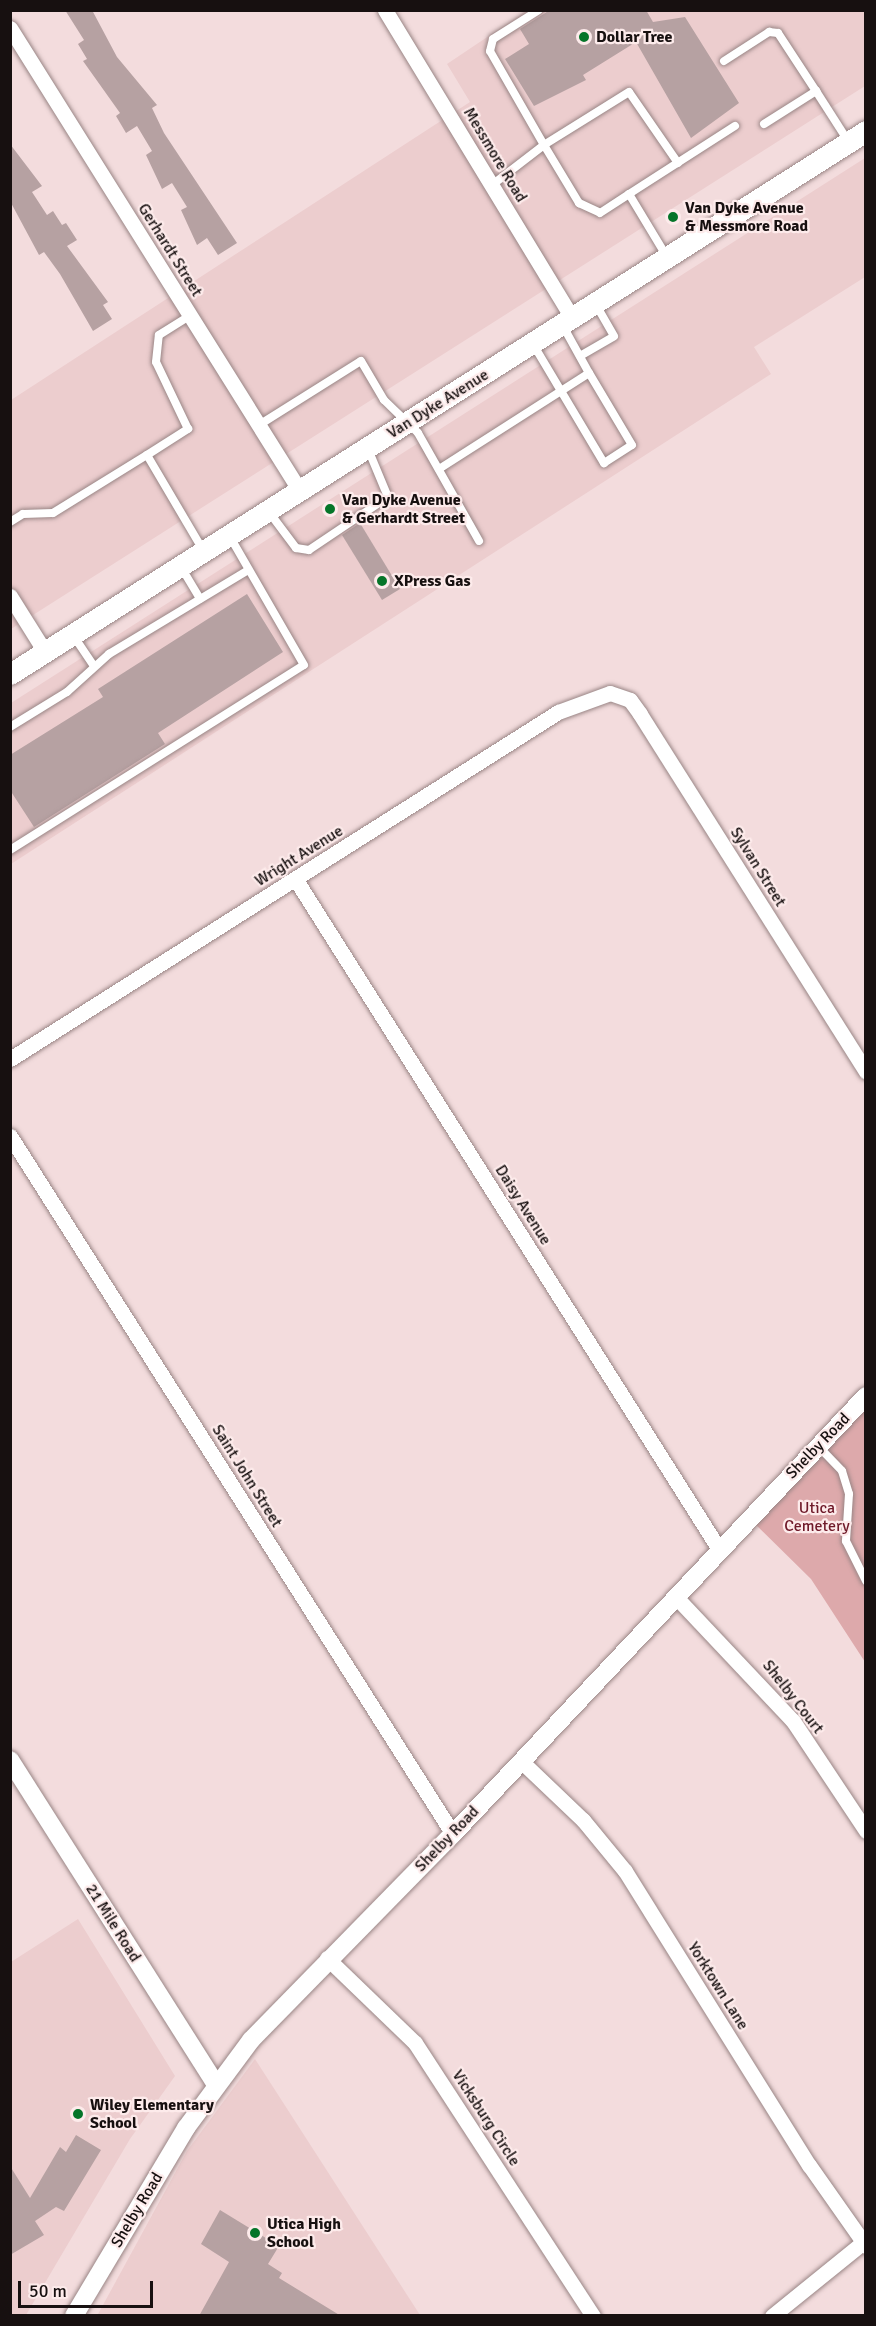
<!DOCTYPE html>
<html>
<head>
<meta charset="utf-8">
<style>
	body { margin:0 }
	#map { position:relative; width:876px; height:2326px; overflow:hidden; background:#f3dcdd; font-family:Signika,sans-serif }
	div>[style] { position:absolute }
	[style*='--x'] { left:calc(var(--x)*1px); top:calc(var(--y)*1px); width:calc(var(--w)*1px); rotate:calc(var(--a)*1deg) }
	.built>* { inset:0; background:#eccdce }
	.green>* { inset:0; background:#dda9ab }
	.building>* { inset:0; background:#b6a1a2 }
	.roads { filter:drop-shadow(0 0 2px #998585) drop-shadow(0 0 2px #998585) }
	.service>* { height:8px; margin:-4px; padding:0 4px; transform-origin:4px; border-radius:4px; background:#fff }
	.minor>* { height:15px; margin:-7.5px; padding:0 7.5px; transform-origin:7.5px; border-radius:7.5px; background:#fff }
	.tertiary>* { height:18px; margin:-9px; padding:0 9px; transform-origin:9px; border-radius:9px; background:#fff }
	.secondary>* { height:21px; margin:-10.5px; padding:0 10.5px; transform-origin:10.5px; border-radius:10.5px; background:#fff }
	.dots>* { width:16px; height:16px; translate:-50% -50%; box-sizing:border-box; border:3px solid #fdebeb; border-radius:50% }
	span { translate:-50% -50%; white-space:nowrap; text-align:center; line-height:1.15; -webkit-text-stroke:4.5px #fdebeb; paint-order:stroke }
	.poi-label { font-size:16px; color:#171010; font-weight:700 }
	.left { translate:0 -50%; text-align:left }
	.street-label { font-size:16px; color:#171010 }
	.park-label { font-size:16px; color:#6f1929 }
	.frame { position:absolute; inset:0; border:12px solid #171010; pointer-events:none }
	.scale { position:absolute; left:18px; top:2281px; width:135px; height:27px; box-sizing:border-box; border:3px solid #171010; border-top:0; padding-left:8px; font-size:18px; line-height:21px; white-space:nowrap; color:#171010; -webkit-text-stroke:4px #fdebeb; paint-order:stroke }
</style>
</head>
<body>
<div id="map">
	<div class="built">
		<i style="clip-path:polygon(526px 11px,865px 11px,865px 86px,11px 629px,11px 400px,470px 102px,447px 64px)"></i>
		<i style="clip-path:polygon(865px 158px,865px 277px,754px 347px,771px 374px,11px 864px,11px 703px)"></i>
		<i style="clip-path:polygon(78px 1919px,175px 2076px,130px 2139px,26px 2315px,11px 2316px,11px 1962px)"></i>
		<i style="clip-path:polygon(255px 2059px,420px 2315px,97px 2316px,187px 2151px)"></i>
	</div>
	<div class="green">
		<i style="clip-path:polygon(865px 1396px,865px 1662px,811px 1579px,749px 1518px)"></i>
	</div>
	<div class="building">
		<i style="clip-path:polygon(65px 10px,92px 10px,117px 57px,157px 105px,152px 108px,164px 133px,237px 243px,218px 255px,207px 238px,197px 245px,181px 210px,187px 207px,172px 183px,162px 189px,146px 155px,152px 151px,137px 126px,126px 133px,116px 116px,120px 113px,83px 61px,87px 59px,78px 44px,84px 40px)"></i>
		<i style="clip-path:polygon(550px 10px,646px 10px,653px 22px,685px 17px,739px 103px,691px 138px,636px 42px,583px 75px,586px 80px,534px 106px,505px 59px,529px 44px,520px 29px)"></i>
		<i style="clip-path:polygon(10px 144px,42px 186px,32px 192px,47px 215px,53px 211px,62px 225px,66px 223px,77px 240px,67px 246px,108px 302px,103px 305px,112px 319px,93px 331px,60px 274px,44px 252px,39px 255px,10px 201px)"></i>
		<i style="clip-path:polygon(360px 523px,400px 589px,382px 600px,342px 535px)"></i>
		<i style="clip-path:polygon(247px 594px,283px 652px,158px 733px,165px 744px,34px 827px,10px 790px,10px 755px,103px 697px,98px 689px)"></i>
		<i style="clip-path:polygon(76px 2135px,101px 2150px,64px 2211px,56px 2207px,35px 2221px,44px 2235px,10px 2255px,10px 2166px,30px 2198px,60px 2147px,66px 2152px)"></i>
		<i style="clip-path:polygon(220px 2210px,279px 2246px,268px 2264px,282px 2273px,279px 2278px,341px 2316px,199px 2316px,229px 2262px,201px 2244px)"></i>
	</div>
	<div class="roads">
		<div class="service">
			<i style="--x:724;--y:61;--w:54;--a:-32.8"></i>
			<i style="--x:769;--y:32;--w:9;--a:6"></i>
			<i style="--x:778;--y:33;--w:69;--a:56.8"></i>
			<i style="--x:764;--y:124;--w:62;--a:-32.4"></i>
			<i style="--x:816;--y:91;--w:59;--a:57.4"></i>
			<i style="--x:678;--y:163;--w:86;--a:-124.6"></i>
			<i style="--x:629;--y:92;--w:100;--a:148.1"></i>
			<i style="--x:544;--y:145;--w:68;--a:58.9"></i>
			<i style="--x:579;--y:203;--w:23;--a:25"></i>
			<i style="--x:600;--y:213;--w:35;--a:-33"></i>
			<i style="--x:629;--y:194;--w:126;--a:-32.7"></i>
			<i style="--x:492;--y:185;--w:66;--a:-37.6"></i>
			<i style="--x:544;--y:145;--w:108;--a:-119.9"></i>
			<i style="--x:490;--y:51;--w:12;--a:-76"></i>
			<i style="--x:493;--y:39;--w:54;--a:-32.2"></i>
			<i style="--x:629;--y:194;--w:74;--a:58.9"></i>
			<i style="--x:533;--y:344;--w:139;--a:59.2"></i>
			<i style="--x:604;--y:463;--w:33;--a:-33"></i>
			<i style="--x:632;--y:445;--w:84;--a:-120.8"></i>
			<i style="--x:580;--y:356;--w:39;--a:-30"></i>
			<i style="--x:614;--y:336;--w:36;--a:-120"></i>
			<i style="--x:259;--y:425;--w:120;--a:-32.1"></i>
			<i style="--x:361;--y:361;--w:45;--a:59.5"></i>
			<i style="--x:384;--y:400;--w:47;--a:44.1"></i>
			<i style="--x:418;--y:433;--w:124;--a:60.5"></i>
			<i style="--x:147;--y:455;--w:49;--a:-32.4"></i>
			<i style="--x:188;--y:429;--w:74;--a:-115.5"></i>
			<i style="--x:156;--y:362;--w:27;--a:-84"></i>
			<i style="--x:159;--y:335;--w:36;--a:-32"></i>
			<i style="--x:439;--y:469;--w:178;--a:-32.6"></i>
			<i style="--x:589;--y:373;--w:54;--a:-119"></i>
			<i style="--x:269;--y:512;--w:45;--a:53.1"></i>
			<i style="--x:296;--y:548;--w:13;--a:9"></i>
			<i style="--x:309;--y:550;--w:95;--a:-33.9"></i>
			<i style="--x:388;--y:497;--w:52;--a:-112.6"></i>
			<i style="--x:10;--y:522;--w:15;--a:-32"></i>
			<i style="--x:23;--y:514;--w:30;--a:-2"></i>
			<i style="--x:53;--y:513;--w:110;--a:-31.7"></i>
			<i style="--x:147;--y:455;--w:110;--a:59.5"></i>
			<i style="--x:181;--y:567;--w:37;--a:59"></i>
			<i style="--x:73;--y:635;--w:37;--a:56"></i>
			<i style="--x:10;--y:727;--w:67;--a:-31.6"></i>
			<i style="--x:67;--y:692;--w:57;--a:-42.1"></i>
			<i style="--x:109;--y:654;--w:162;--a:-31.1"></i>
			<i style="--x:10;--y:850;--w:347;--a:-32.2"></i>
			<i style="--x:304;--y:665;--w:148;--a:-120"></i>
			<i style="--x:819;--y:1447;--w:33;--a:46"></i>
			<i style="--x:842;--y:1471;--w:24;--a:73"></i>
			<i style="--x:849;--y:1494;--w:47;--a:93.7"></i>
			<i style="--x:846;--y:1541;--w:45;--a:63.4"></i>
		</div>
		<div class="minor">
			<i style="--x:385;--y:10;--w:362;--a:58.7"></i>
			<i style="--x:10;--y:28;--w:546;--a:57.94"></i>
			<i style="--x:10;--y:596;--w:66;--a:58"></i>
			<i style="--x:296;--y:880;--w:792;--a:57.7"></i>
			<i style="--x:10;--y:1059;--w:649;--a:-32.34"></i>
			<i style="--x:558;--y:712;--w:55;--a:-20.1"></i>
			<i style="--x:610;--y:693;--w:21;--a:19"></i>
			<i style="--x:630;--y:700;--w:17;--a:54"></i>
			<i style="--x:640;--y:714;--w:423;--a:57.7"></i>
			<i style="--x:10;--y:1136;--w:827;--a:57.6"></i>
			<i style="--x:676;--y:1597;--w:170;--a:46.7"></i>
			<i style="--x:793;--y:1721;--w:132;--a:56.4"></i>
			<i style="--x:521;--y:1761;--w:86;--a:43.6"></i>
			<i style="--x:583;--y:1820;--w:66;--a:50.5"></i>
			<i style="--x:625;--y:1871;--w:347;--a:58"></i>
			<i style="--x:809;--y:2165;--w:99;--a:54.9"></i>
			<i style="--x:327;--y:1958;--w:122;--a:44"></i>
			<i style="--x:415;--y:2043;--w:326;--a:56.9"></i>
			<i style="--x:772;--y:2316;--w:121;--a:-39"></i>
		</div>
		<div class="tertiary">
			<i style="--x:10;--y:1760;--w:385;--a:57.6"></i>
			<i style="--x:74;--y:2316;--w:219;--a:-59.2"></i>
			<i style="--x:186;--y:2128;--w:109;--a:-53.5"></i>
			<i style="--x:251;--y:2040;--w:289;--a:-45.6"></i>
			<i style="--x:453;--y:1834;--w:602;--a:-46.68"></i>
		</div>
		<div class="secondary">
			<i style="--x:10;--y:674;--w:1014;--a:-32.39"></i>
		</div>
	</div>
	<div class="dots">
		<i style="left:584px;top:37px;background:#057529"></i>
		<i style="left:673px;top:217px;background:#057529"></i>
		<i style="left:330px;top:509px;background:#057529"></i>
		<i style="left:382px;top:581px;background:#057529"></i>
		<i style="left:78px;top:2114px;background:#057529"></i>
		<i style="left:255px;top:2233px;background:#057529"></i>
	</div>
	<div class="poi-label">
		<span class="left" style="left:596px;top:37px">Dollar Tree</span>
		<span class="left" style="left:685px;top:217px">Van Dyke Avenue<br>&amp; Messmore Road</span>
		<span class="left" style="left:342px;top:509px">Van Dyke Avenue<br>&amp; Gerhardt Street</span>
		<span class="left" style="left:394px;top:581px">XPress Gas</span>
		<span class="left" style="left:90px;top:2114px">Wiley Elementary<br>School</span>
		<span class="left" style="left:267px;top:2233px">Utica High<br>School</span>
	</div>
	<div class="street-label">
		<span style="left:495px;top:155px;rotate:59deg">Messmore Road</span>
		<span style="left:170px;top:250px;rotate:58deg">Gerhardt Street</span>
		<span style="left:438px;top:404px;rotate:-32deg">Van Dyke Avenue</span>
		<span style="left:299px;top:856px;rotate:-32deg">Wright Avenue</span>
		<span style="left:758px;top:867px;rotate:58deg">Sylvan Street</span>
		<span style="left:523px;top:1205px;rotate:58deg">Daisy Avenue</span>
		<span style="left:818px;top:1446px;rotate:-46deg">Shelby Road</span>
		<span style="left:247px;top:1476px;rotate:58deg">Saint John Street</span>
		<span style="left:793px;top:1697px;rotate:52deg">Shelby Court</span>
		<span style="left:447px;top:1839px;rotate:-46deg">Shelby Road</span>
		<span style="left:113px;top:1923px;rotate:58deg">21 Mile Road</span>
		<span style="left:718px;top:1986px;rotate:58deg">Yorktown Lane</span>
		<span style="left:486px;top:2118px;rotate:57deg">Vicksburg Circle</span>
		<span style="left:137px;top:2210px;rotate:-59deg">Shelby Road</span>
	</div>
	<div class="park-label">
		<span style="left:817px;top:1517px">Utica<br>Cemetery</span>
	</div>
	<div class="frame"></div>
	<div class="scale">50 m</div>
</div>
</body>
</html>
